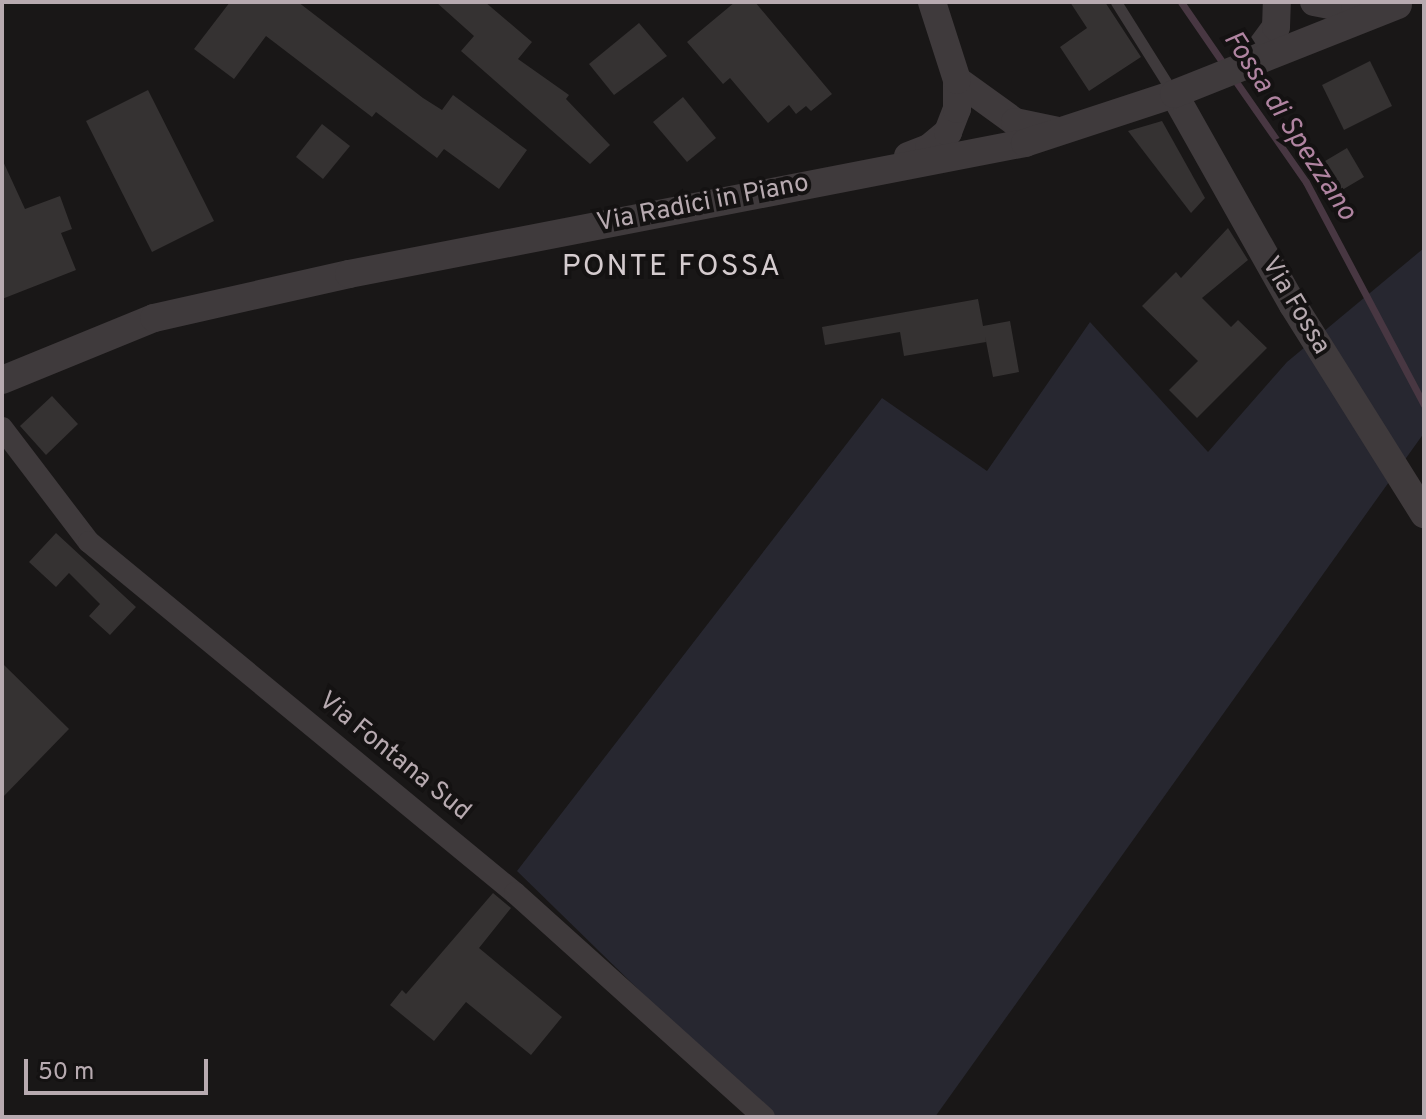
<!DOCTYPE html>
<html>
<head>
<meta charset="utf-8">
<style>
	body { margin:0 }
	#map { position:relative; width:1426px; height:1119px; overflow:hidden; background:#191717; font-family:Overpass,sans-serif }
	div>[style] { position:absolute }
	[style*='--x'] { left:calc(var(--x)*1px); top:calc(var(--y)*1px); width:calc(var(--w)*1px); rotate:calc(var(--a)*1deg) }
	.green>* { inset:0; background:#272730 }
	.stream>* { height:7px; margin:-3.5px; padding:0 3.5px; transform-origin:3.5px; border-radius:3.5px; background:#483742 }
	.building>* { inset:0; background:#353232 }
	.service>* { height:11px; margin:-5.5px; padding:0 5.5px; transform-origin:5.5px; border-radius:5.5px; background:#3f3a3c }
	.minor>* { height:22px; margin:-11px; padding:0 11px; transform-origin:11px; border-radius:11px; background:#3f3a3c }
	.tertiary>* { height:28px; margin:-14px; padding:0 14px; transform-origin:14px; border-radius:14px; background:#3f3a3c }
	span { translate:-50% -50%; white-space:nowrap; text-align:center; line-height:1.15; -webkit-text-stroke:8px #141212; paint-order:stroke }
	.street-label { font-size:26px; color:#b7aab0 }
	.water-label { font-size:28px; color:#b084a1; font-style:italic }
	.quarter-label { font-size:30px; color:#d4cbce; letter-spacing:2px }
	.frame { position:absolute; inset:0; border:4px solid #b7aab0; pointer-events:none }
	.scale { position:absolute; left:24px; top:1059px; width:184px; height:36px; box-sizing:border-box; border:4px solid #b7aab0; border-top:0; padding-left:10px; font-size:24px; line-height:28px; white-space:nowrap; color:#b7aab0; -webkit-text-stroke:6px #141212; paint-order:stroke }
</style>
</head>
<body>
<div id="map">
	<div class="green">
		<i style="clip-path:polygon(1424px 248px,1424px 433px,935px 1117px,769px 1117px,517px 871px,882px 398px,987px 471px,1090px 322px,1208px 452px,1287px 362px)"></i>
	</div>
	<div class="stream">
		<i style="--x:1181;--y:2;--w:78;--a:55.5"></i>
		<i style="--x:1232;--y:76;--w:129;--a:55.1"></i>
		<i style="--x:1306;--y:182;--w:252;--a:62.1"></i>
	</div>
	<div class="building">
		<i style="clip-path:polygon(230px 2px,298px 2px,423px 98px,442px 110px,453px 95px,527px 150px,499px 189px,444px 149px,437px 158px,376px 112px,372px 117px,266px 36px,234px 79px,194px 49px)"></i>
		<i style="clip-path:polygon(436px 2px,485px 2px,532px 42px,518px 59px,569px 95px,566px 99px,610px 145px,590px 164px,461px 51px,474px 36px)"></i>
		<i style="clip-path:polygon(735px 2px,755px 2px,832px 94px,811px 111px,806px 106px,796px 114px,789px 105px,768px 123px,730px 78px,723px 84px,687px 42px)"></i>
		<i style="clip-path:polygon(1070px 2px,1105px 2px,1141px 57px,1089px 91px,1060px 47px,1087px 28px)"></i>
		<i style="clip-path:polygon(639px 23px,667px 56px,614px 95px,589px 64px)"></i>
		<i style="clip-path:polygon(1370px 61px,1392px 106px,1344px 130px,1322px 85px)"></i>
		<i style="clip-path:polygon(148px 90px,214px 221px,152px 252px,86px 121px)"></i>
		<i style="clip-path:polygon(683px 97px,716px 138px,687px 162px,653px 122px)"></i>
		<i style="clip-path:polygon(1162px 121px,1205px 198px,1191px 213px,1128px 131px)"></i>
		<i style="clip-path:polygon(322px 124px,350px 146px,323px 179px,296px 157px)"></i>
		<i style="clip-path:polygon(1347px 148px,1364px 177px,1337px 193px,1320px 164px)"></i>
		<i style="clip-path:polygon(2px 159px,25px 209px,60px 196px,72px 229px,61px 233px,76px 270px,2px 299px)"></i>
		<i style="clip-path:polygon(1228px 228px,1248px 260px,1202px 298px,1231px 327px,1238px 320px,1267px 348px,1197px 418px,1169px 390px,1198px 361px,1142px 306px,1176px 272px,1181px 278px)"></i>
		<i style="clip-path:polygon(978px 299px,983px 326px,1010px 321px,1019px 372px,993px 377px,985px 336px,986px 342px,904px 356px,900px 332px,825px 345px,822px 327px)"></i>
		<i style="clip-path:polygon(52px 396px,78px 424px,46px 455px,20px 426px)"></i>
		<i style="clip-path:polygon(56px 533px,136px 607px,110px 635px,89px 616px,100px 604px,69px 573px,56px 587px,29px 562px)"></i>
		<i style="clip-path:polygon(2px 663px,69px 729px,2px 798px)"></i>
		<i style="clip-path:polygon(493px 893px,511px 908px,479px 948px,562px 1017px,531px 1055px,466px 1002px,434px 1041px,390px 1005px,402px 990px,406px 994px)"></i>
	</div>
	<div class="service">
		<i style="--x:1116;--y:2;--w:107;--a:57.9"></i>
	</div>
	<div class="minor">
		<i style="--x:2;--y:428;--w:143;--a:52.7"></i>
		<i style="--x:89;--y:542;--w:552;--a:39.49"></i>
		<i style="--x:515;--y:893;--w:335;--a:42"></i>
	</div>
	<div class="tertiary">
		<i style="--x:1314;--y:2;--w:42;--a:11"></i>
		<i style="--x:1355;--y:10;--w:29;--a:-6"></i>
		<i style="--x:1248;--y:65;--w:47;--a:-53.6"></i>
		<i style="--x:1276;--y:27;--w:25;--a:-88"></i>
		<i style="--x:957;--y:80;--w:72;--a:35.9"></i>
		<i style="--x:1015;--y:122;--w:44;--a:11.8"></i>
		<i style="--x:1174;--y:94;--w:242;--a:60.6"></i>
		<i style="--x:1293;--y:305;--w:247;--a:57.9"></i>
		<i style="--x:908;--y:156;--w:22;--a:-21"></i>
		<i style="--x:929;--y:148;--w:25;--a:-40"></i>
		<i style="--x:948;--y:132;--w:25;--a:-69"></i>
		<i style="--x:957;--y:109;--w:29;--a:-90"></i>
		<i style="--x:957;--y:80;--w:82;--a:-107.8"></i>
		<i style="--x:2;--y:380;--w:164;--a:-22.2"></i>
		<i style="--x:154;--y:318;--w:200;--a:-12.7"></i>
		<i style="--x:349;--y:274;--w:689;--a:-10.97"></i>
		<i style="--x:1025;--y:143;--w:157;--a:-18.2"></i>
		<i style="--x:1174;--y:94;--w:241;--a:-21.7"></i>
	</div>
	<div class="street-label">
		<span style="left:703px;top:204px;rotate:-11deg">Via Radici in Piano</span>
		<span style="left:1295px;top:306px;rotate:59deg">Via Fossa</span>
		<span style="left:394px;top:757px;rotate:39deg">Via Fontana Sud</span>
	</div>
	<div class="water-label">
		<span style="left:1289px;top:126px;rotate:57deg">Fossa di Spezzano</span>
	</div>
	<div class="quarter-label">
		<span style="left:672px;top:268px">PONTE FOSSA</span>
	</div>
	<div class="frame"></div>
	<div class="scale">50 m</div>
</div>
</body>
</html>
